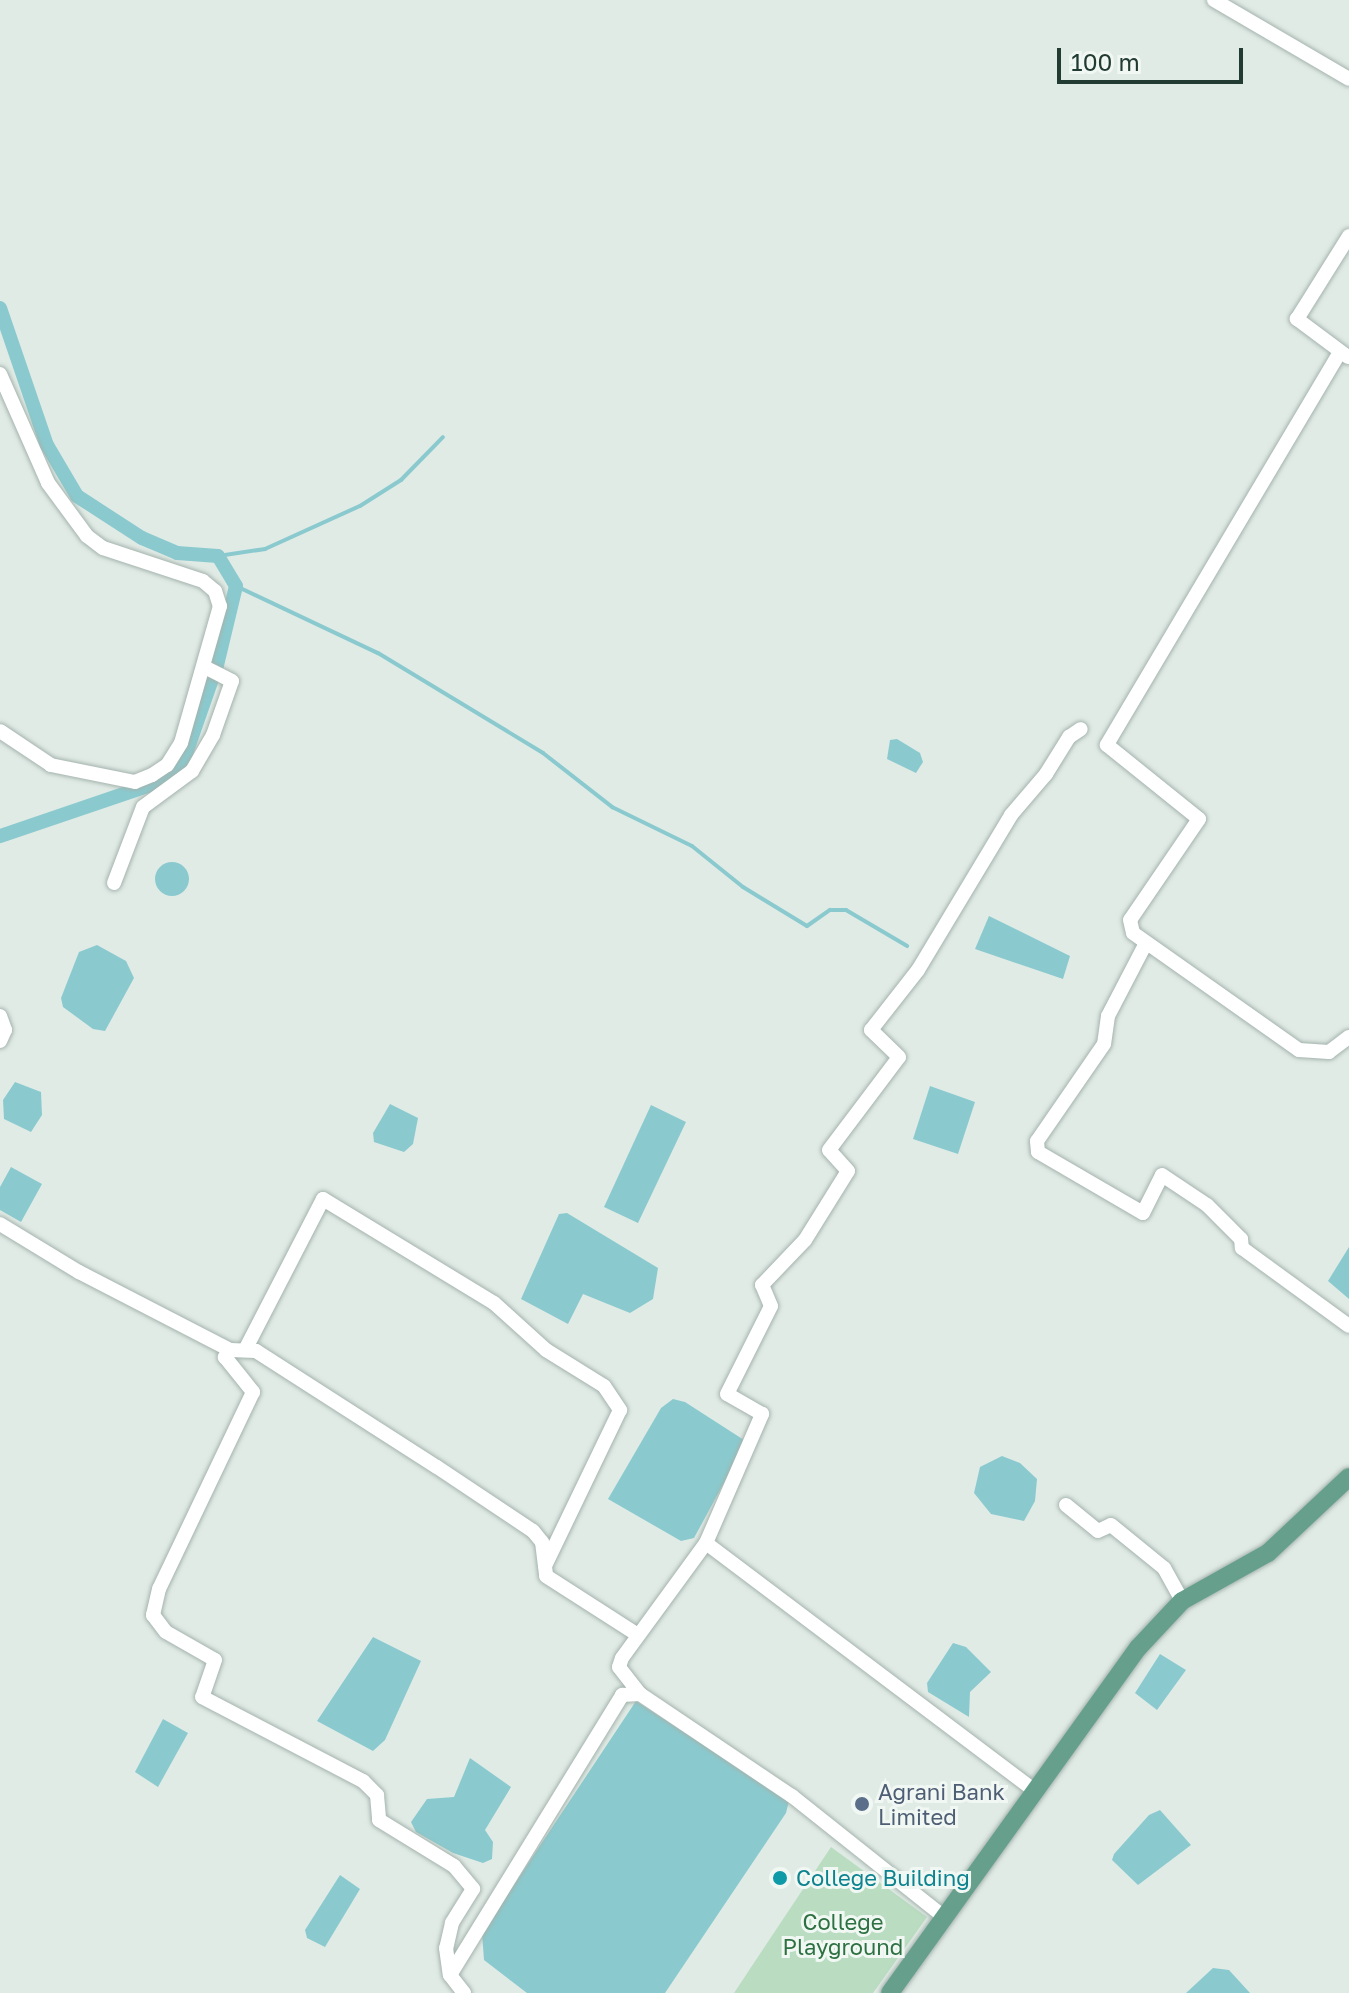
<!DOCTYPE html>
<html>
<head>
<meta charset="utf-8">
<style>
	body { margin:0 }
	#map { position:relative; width:1349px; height:1993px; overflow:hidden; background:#e1ebe6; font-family:"Golos Text",sans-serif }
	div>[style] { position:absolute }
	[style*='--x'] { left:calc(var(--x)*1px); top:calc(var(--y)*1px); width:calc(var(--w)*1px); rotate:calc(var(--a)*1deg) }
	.green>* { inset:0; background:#badcc1 }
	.water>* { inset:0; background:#8acacf }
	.round { border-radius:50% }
	.stream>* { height:4px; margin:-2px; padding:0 2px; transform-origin:2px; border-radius:2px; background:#8acacf }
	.canal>* { height:14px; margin:-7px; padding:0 7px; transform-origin:7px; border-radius:7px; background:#8acacf }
	.roads { filter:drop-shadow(0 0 2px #a4b3ad) drop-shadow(0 0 2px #a4b3ad) }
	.minor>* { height:14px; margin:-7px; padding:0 7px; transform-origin:7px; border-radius:7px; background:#fff }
	.major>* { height:18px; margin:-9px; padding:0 9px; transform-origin:9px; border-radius:9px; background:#66a08d }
	.dots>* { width:22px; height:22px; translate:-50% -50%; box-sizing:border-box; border:4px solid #f1f8f4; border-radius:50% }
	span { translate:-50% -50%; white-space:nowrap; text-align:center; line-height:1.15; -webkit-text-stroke:6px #f1f8f4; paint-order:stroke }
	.service-label { font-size:22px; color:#4e5e75 }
	.left { translate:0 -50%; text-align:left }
	.culture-label { font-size:22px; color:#0d838f }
	.park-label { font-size:22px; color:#2d7142 }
	.scale { position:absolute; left:1057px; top:48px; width:186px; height:36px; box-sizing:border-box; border:4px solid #223b33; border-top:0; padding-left:10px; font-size:24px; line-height:28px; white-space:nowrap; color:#223b33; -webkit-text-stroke:6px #f1f8f4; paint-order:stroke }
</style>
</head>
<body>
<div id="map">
	<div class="green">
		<i style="clip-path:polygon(831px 1847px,927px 1917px,873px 1993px,734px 1993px)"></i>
	</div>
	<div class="water">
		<i style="clip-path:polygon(897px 739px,920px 753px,923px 762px,916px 773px,887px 759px,890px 740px)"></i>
		<i class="round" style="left:155px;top:862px;width:34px;height:34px"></i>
		<i style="clip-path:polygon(989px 916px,1070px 956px,1063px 979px,975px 949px)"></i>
		<i style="clip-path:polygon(97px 945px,126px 961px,134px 978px,105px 1031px,93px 1029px,63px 1007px,61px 998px,79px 952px)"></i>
		<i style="clip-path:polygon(15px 1082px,41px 1092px,42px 1115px,31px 1132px,4px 1119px,3px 1100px)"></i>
		<i style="clip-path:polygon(930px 1086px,975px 1102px,958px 1154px,913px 1139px)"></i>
		<i style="clip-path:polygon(390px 1104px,418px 1118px,413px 1144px,404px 1152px,374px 1142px,373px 1133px)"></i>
		<i style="clip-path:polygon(651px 1105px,686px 1122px,638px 1223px,604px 1207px)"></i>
		<i style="clip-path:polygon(11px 1167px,42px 1184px,21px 1222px,0 1210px,0 1187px)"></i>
		<i style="clip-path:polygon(567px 1213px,658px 1268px,653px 1299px,630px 1313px,583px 1294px,568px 1324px,521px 1299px,559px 1214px)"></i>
		<i style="clip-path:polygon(1349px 1247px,1349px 1299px,1328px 1281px)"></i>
		<i style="clip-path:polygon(673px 1399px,685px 1402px,744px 1440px,744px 1446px,694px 1538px,681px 1541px,608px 1499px,661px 1408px)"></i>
		<i style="clip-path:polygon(1002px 1456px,1020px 1463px,1037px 1479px,1035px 1501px,1024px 1521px,991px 1514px,974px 1493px,980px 1467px)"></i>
		<i style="clip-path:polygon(373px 1637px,421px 1661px,385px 1740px,373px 1751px,317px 1721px)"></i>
		<i style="clip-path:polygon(953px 1643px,966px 1647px,991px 1672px,970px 1692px,969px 1717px,928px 1692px,927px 1683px)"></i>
		<i style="clip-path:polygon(1160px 1654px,1186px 1670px,1157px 1710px,1135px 1693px)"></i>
		<i style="clip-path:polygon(636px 1701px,789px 1801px,786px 1813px,665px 1993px,527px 1993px,484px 1960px,482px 1933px)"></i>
		<i style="clip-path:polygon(163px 1719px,188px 1733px,158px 1787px,135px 1772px)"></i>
		<i style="clip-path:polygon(470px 1758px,511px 1787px,485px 1830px,493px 1842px,492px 1859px,483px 1863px,453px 1853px,416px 1832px,411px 1822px,427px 1799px,454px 1797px)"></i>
		<i style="clip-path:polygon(1160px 1810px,1191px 1845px,1138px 1885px,1112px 1860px,1114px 1854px,1149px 1815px)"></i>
		<i style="clip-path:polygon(340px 1875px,360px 1889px,325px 1947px,307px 1938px,305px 1930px)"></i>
		<i style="clip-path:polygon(1213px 1968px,1229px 1970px,1250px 1993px,1186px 1993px)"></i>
	</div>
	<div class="stream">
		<i style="--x:218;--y:556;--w:48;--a:-8.5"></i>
		<i style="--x:265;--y:549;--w:104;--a:-24.4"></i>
		<i style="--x:360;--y:506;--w:49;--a:-32.4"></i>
		<i style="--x:401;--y:480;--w:60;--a:-45.7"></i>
		<i style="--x:236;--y:586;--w:157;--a:25.3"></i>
		<i style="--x:378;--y:653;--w:193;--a:31.2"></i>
		<i style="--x:543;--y:753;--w:88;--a:38"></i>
		<i style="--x:612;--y:807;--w:89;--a:26"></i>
		<i style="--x:692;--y:846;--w:65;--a:38.8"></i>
		<i style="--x:743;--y:887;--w:75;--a:31.4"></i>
		<i style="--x:807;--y:926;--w:28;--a:-35"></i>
		<i style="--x:830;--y:910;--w:16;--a:0"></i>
		<i style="--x:846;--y:910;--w:71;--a:30.5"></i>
	</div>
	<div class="canal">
		<i style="--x:0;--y:308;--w:145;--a:71.1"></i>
		<i style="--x:47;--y:445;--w:59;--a:59.5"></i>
		<i style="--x:77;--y:496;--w:77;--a:32.9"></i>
		<i style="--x:142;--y:538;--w:38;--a:23"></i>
		<i style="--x:177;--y:553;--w:41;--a:4.2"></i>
		<i style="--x:218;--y:556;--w:35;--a:59"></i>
		<i style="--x:236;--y:586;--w:81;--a:103.5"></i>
		<i style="--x:217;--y:665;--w:103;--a:109.3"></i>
		<i style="--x:183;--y:762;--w:31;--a:140"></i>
		<i style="--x:159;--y:782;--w:168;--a:161.2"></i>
	</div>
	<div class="roads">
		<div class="minor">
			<i style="--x:1214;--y:0;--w:156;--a:30.3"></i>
			<i style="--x:1340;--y:352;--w:457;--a:120.7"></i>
			<i style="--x:1107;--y:745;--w:118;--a:38.8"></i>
			<i style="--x:1199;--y:819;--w:122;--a:124.3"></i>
			<i style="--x:1130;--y:920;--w:13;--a:77"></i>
			<i style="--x:1133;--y:933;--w:203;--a:35.2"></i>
			<i style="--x:1299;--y:1050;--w:30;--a:4"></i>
			<i style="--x:1329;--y:1052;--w:25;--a:-37"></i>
			<i style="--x:1348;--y:357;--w:64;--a:-143.3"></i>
			<i style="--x:1297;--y:319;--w:98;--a:-57.9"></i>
			<i style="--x:0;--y:374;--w:119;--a:66.2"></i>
			<i style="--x:48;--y:483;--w:66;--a:53.7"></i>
			<i style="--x:87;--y:536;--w:20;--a:37"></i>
			<i style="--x:103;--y:548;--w:105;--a:18.3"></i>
			<i style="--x:203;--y:581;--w:16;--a:40"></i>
			<i style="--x:215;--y:591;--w:16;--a:72"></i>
			<i style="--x:220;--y:606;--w:142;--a:105.9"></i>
			<i style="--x:181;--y:743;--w:26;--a:122"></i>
			<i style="--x:167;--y:765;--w:18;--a:146"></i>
			<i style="--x:152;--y:775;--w:18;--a:158"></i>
			<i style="--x:135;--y:782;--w:86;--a:-168.6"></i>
			<i style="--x:51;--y:765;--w:61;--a:-146.3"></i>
			<i style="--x:114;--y:883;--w:81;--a:-69.1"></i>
			<i style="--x:143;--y:807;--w:61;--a:-36.3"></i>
			<i style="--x:192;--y:771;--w:42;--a:-59.7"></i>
			<i style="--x:213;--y:735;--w:57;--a:-70.6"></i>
			<i style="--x:232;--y:681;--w:30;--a:-153"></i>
			<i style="--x:1146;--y:943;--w:82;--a:117.5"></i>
			<i style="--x:1108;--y:1016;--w:28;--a:98"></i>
			<i style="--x:1104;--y:1044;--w:118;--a:124.6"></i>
			<i style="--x:1037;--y:1141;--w:11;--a:85"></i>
			<i style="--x:1038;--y:1152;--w:121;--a:30.2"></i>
			<i style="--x:1143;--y:1213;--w:42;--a:-63.4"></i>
			<i style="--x:1162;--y:1175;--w:54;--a:33.7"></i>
			<i style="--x:1207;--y:1205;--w:48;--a:45"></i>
			<i style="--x:1241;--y:1239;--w:9;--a:84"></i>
			<i style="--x:1242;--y:1248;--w:132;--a:36.1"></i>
			<i style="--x:0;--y:1016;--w:15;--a:70"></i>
			<i style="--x:5;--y:1030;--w:12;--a:114"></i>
			<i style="--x:0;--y:1224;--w:92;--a:31.3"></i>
			<i style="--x:79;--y:1272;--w:170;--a:27.3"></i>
			<i style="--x:230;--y:1350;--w:26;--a:2"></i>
			<i style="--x:256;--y:1351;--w:215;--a:32.7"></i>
			<i style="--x:437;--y:1467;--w:115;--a:33.7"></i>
			<i style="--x:533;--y:1531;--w:14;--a:51"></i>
			<i style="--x:542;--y:1542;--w:34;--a:83"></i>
			<i style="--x:546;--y:1576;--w:109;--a:32.7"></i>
			<i style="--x:230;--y:1350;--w:9;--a:126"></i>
			<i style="--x:225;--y:1357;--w:45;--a:51.3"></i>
			<i style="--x:253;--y:1392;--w:218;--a:115.5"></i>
			<i style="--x:159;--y:1589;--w:27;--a:103"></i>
			<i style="--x:153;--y:1615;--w:21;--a:53"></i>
			<i style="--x:166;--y:1632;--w:56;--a:29.7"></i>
			<i style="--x:215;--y:1660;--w:39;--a:109"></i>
			<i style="--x:202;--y:1697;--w:182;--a:27.6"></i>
			<i style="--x:363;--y:1781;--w:20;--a:45"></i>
			<i style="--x:377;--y:1795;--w:25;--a:85"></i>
			<i style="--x:379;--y:1820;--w:88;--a:31.5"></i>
			<i style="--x:454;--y:1866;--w:30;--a:50"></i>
			<i style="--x:473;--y:1889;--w:40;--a:122"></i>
			<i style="--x:452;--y:1923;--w:26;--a:103"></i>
			<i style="--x:446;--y:1948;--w:27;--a:82"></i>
			<i style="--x:450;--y:1975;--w:23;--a:52"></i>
			<i style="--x:245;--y:1350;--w:170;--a:-62.7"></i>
			<i style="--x:323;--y:1199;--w:200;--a:31.3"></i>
			<i style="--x:494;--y:1303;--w:70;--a:42.1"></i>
			<i style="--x:546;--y:1350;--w:68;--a:31.8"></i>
			<i style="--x:604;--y:1386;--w:29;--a:56"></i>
			<i style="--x:620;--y:1410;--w:173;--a:115.7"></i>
			<i style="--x:1066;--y:1505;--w:41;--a:39.1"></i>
			<i style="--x:1098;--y:1531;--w:14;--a:-25"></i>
			<i style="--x:1111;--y:1525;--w:68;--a:39.1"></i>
			<i style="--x:1164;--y:1568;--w:38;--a:61"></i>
			<i style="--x:706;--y:1543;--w:141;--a:-66.5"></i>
			<i style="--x:762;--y:1414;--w:40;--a:-150.3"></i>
			<i style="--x:727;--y:1394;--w:98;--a:-63.4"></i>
			<i style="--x:771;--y:1306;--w:23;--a:-113"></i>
			<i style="--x:762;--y:1285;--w:62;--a:-46.3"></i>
			<i style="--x:805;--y:1240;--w:81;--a:-58.1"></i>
			<i style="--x:848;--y:1171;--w:28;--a:-132"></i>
			<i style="--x:829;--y:1150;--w:116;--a:-53"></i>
			<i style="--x:899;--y:1057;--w:39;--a:-136"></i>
			<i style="--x:871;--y:1030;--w:76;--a:-51.9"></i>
			<i style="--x:918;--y:970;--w:181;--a:-59"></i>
			<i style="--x:1011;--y:815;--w:54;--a:-49.5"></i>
			<i style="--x:1046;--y:774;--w:44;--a:-58.1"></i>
			<i style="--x:1069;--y:737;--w:14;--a:-34"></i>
			<i style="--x:640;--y:1694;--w:34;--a:-128"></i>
			<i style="--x:619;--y:1667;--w:9;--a:-72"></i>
			<i style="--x:622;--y:1658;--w:142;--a:-53.9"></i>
			<i style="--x:706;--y:1543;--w:411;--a:37"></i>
			<i style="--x:450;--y:1975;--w:329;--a:-58.4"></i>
			<i style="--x:622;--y:1695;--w:18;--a:-3"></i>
			<i style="--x:640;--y:1694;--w:183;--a:33.9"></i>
			<i style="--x:792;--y:1796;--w:194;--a:38.5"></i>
		</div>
		<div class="major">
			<i style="--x:890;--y:1993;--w:425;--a:-54.3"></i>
			<i style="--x:1138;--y:1648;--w:64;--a:-46.9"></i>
			<i style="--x:1182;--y:1601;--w:98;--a:-29.2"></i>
			<i style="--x:1268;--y:1553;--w:111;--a:-43.2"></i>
		</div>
	</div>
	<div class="dots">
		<i style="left:862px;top:1804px;background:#5c6f8a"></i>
		<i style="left:780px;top:1878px;background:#0f9aa8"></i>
	</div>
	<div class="service-label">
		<span class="left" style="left:878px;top:1804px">Agrani Bank<br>Limited</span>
	</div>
	<div class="culture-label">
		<span class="left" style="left:796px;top:1878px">College Building</span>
	</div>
	<div class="park-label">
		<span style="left:843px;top:1934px">College<br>Playground</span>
	</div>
	<div class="scale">100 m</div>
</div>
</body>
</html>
